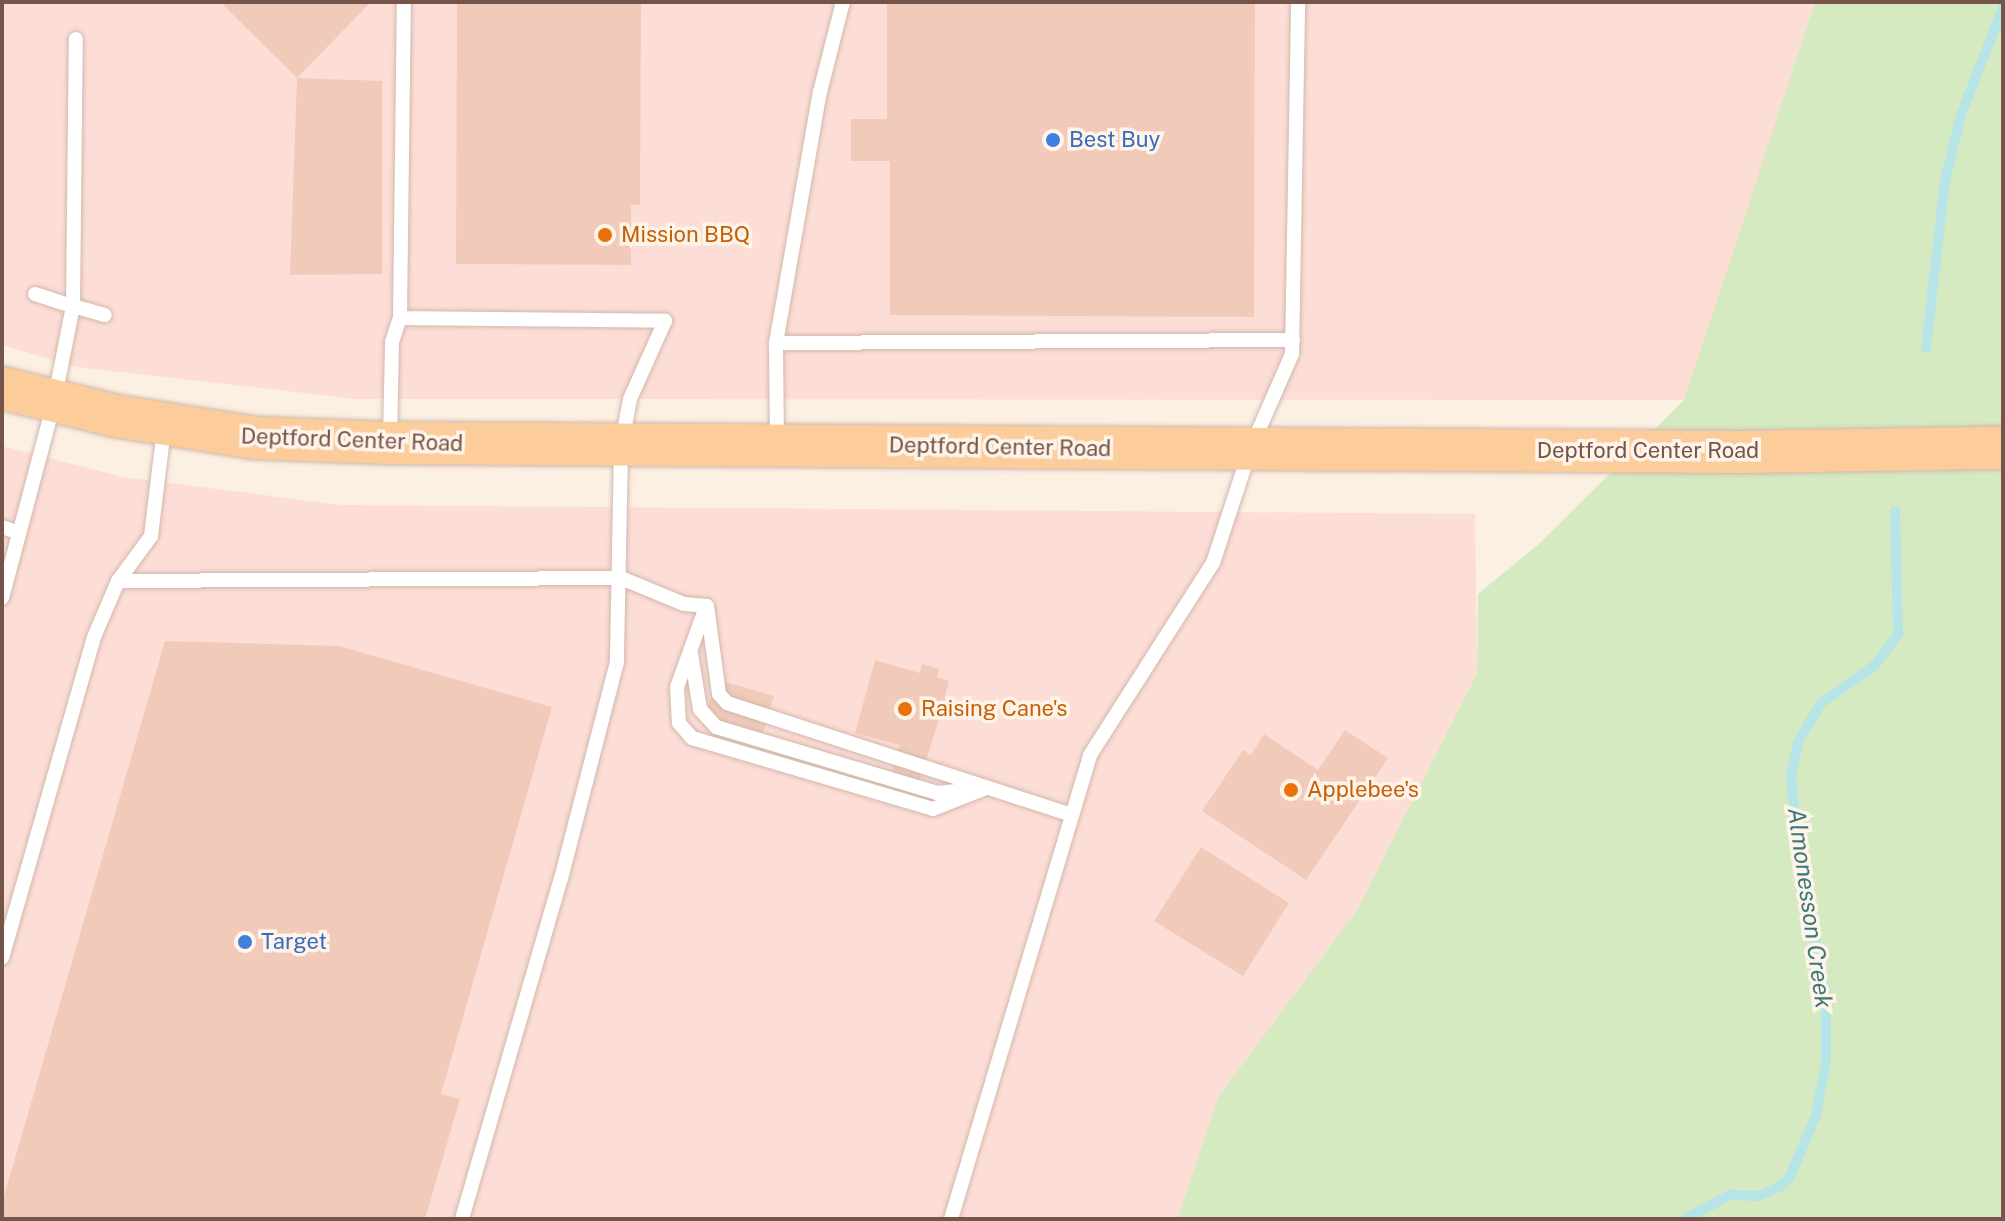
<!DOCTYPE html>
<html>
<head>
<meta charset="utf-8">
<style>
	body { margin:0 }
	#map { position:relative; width:2005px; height:1221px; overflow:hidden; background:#fcf0e3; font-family:"Public Sans",sans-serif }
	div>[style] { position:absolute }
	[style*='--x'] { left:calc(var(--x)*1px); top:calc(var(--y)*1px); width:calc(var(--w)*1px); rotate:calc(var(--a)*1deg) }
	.commercial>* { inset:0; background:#fdded6 }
	.green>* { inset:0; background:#d6eac1 }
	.stream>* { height:10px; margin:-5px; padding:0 5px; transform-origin:5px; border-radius:5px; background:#b7e4e6 }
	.building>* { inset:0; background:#f2caba }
	.roads { filter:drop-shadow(0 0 2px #d0b8ac) drop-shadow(0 0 2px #d0b8ac) }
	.lane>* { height:14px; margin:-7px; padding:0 7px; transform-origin:7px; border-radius:7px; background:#fff }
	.primary>* { height:42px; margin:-21px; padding:0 21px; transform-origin:21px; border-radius:21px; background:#fccd9a }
	.dots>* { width:22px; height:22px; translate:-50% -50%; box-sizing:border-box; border:4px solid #fff4e9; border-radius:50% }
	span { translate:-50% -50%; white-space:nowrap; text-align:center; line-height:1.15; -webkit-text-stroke:7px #fff4e9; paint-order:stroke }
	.shop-label { font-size:22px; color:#366cbe }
	.left { translate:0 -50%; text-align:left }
	.food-label { font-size:22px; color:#c56008 }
	.street-label { font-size:22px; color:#755449 }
	.water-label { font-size:24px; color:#3c777b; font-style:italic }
	.frame { position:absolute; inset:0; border:4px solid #755449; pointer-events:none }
</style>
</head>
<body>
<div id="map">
	<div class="commercial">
		<i style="clip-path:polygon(2px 2px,1815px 2px,1684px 400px,356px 399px,76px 367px,2px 345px)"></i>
		<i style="clip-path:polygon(2px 446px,123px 477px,341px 505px,1475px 514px,1477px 673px,1357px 910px,1218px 1097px,1177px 1219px,2px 1219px)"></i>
	</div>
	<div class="green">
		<i style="clip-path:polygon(1815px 2px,2003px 2px,2003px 1219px,1177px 1219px,1218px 1097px,1357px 910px,1477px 673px,1478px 594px,1540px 543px,1684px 400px)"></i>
	</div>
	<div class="stream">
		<i style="--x:1926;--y:348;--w:168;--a:-83.5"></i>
		<i style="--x:1945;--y:181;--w:68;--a:-76.4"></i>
		<i style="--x:1961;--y:115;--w:116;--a:-68.7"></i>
		<i style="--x:1685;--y:1219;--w:51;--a:-28.1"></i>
		<i style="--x:1730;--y:1195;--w:28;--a:2"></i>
		<i style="--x:1758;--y:1196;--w:23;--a:-23"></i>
		<i style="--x:1779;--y:1187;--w:15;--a:-42"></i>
		<i style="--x:1790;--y:1177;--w:67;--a:-67.2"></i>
		<i style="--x:1816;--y:1115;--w:54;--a:-79.3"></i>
		<i style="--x:1826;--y:1062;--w:70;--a:-90"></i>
		<i style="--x:1826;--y:992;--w:130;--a:-101.6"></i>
		<i style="--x:1800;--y:865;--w:89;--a:-95.8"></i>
		<i style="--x:1791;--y:776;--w:35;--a:-78"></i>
		<i style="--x:1798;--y:742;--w:45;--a:-59.5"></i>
		<i style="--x:1821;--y:703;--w:66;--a:-35.1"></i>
		<i style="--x:1875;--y:665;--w:39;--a:-53"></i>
		<i style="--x:1898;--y:634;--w:123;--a:-91.4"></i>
	</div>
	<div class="building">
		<i style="clip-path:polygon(220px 2px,371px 2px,297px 78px)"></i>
		<i style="clip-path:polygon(887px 2px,1255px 2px,1254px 317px,890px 315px,890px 161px,851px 161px,851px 119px,887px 119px)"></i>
		<i style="clip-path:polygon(457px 4px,641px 4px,640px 205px,631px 205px,631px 265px,456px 264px)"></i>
		<i style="clip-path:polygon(297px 78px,382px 81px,382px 274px,290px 275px)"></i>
		<i style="clip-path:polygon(165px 641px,339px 646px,552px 707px,441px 1094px,460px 1099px,425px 1219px,2px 1219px,2px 1203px)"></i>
		<i style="clip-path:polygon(875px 660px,920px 673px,922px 664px,939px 669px,937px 677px,949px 681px,944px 700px,951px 702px,947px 718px,940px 716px,919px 783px,891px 775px,900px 745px,855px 733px)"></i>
		<i style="clip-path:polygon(716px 679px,774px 696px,760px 743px,703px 726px)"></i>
		<i style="clip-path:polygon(1345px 730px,1388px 758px,1306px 880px,1202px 811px,1243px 750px,1251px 755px,1264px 734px,1318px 770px)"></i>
		<i style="clip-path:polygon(1201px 847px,1289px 903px,1243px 976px,1154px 921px)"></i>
	</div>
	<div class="roads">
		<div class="lane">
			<i style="--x:35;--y:294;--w:40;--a:18"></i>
			<i style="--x:73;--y:306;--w:267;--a:-89.4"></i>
			<i style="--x:400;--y:318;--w:265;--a:0.6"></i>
			<i style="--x:665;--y:321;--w:85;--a:114.2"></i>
			<i style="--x:630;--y:399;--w:49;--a:100.6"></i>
			<i style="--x:621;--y:447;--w:215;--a:91.1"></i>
			<i style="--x:617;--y:662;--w:223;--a:104.5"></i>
			<i style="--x:561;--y:878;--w:355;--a:106.2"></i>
			<i style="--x:776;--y:343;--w:517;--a:-0.33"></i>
			<i style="--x:390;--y:439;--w:97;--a:-88.8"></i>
			<i style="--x:392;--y:342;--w:25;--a:-72"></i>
			<i style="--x:400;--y:318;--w:316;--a:-89.3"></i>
			<i style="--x:777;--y:443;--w:100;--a:-90.6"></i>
			<i style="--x:776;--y:343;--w:255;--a:-80.1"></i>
			<i style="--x:820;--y:92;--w:93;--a:-75.7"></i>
			<i style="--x:2;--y:527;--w:18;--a:19"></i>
			<i style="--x:118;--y:581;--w:503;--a:-0.34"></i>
			<i style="--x:621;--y:578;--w:68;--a:22.4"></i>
			<i style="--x:684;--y:604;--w:23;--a:5"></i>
			<i style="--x:2;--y:598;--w:203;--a:-75.1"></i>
			<i style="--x:54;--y:402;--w:98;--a:-78.8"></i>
			<i style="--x:73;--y:306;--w:33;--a:16"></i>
			<i style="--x:707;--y:606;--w:89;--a:82.2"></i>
			<i style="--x:719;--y:694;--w:12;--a:48"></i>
			<i style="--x:727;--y:703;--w:363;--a:18"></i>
			<i style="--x:706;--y:607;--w:85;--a:109.9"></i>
			<i style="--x:677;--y:687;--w:36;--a:87"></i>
			<i style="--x:679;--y:723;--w:20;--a:49"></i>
			<i style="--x:692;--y:738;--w:251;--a:16.4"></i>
			<i style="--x:933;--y:809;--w:57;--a:-21.6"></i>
			<i style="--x:691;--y:654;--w:56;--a:80.7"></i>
			<i style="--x:700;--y:709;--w:24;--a:48"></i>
			<i style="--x:716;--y:727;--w:231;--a:16.6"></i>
			<i style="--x:937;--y:793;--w:29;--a:-6"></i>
			<i style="--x:2;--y:958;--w:334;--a:-74"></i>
			<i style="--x:94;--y:637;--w:61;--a:-66.8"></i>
			<i style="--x:118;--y:581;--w:56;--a:-53.7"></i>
			<i style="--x:151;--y:536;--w:109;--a:-83.1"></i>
			<i style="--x:951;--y:1219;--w:484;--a:-73.3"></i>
			<i style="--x:1090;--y:755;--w:228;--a:-57.4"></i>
			<i style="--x:1213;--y:563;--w:119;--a:-71.9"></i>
			<i style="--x:1250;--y:450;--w:105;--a:-66.4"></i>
			<i style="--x:1292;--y:354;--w:352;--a:-89"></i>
		</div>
		<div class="primary">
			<i style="--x:2;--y:388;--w:117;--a:13.8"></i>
			<i style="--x:116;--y:416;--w:141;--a:9"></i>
			<i style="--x:255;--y:438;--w:135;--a:2.1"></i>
			<i style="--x:390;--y:443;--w:1350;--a:0.38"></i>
			<i style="--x:1740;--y:452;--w:263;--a:-0.9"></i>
		</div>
	</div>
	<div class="dots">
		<i style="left:1053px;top:140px;background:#3f7fe0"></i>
		<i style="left:605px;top:235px;background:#e8710a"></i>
		<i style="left:905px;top:709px;background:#e8710a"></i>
		<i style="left:1291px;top:790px;background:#e8710a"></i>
		<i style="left:245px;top:942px;background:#3f7fe0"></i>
	</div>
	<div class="shop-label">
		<span class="left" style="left:1069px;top:140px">Best Buy</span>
		<span class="left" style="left:261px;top:942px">Target</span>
	</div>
	<div class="food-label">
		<span class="left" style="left:621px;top:235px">Mission BBQ</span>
		<span class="left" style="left:921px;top:709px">Raising Cane's</span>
		<span class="left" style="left:1307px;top:790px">Applebee's</span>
	</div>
	<div class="street-label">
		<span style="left:352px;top:440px;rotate:2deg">Deptford Center Road</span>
		<span style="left:1000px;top:447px;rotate:1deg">Deptford Center Road</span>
		<span style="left:1648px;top:451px">Deptford Center Road</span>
	</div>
	<div class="water-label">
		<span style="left:1810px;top:908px;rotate:82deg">Almonesson Creek</span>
	</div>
	<div class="frame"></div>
</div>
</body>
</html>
